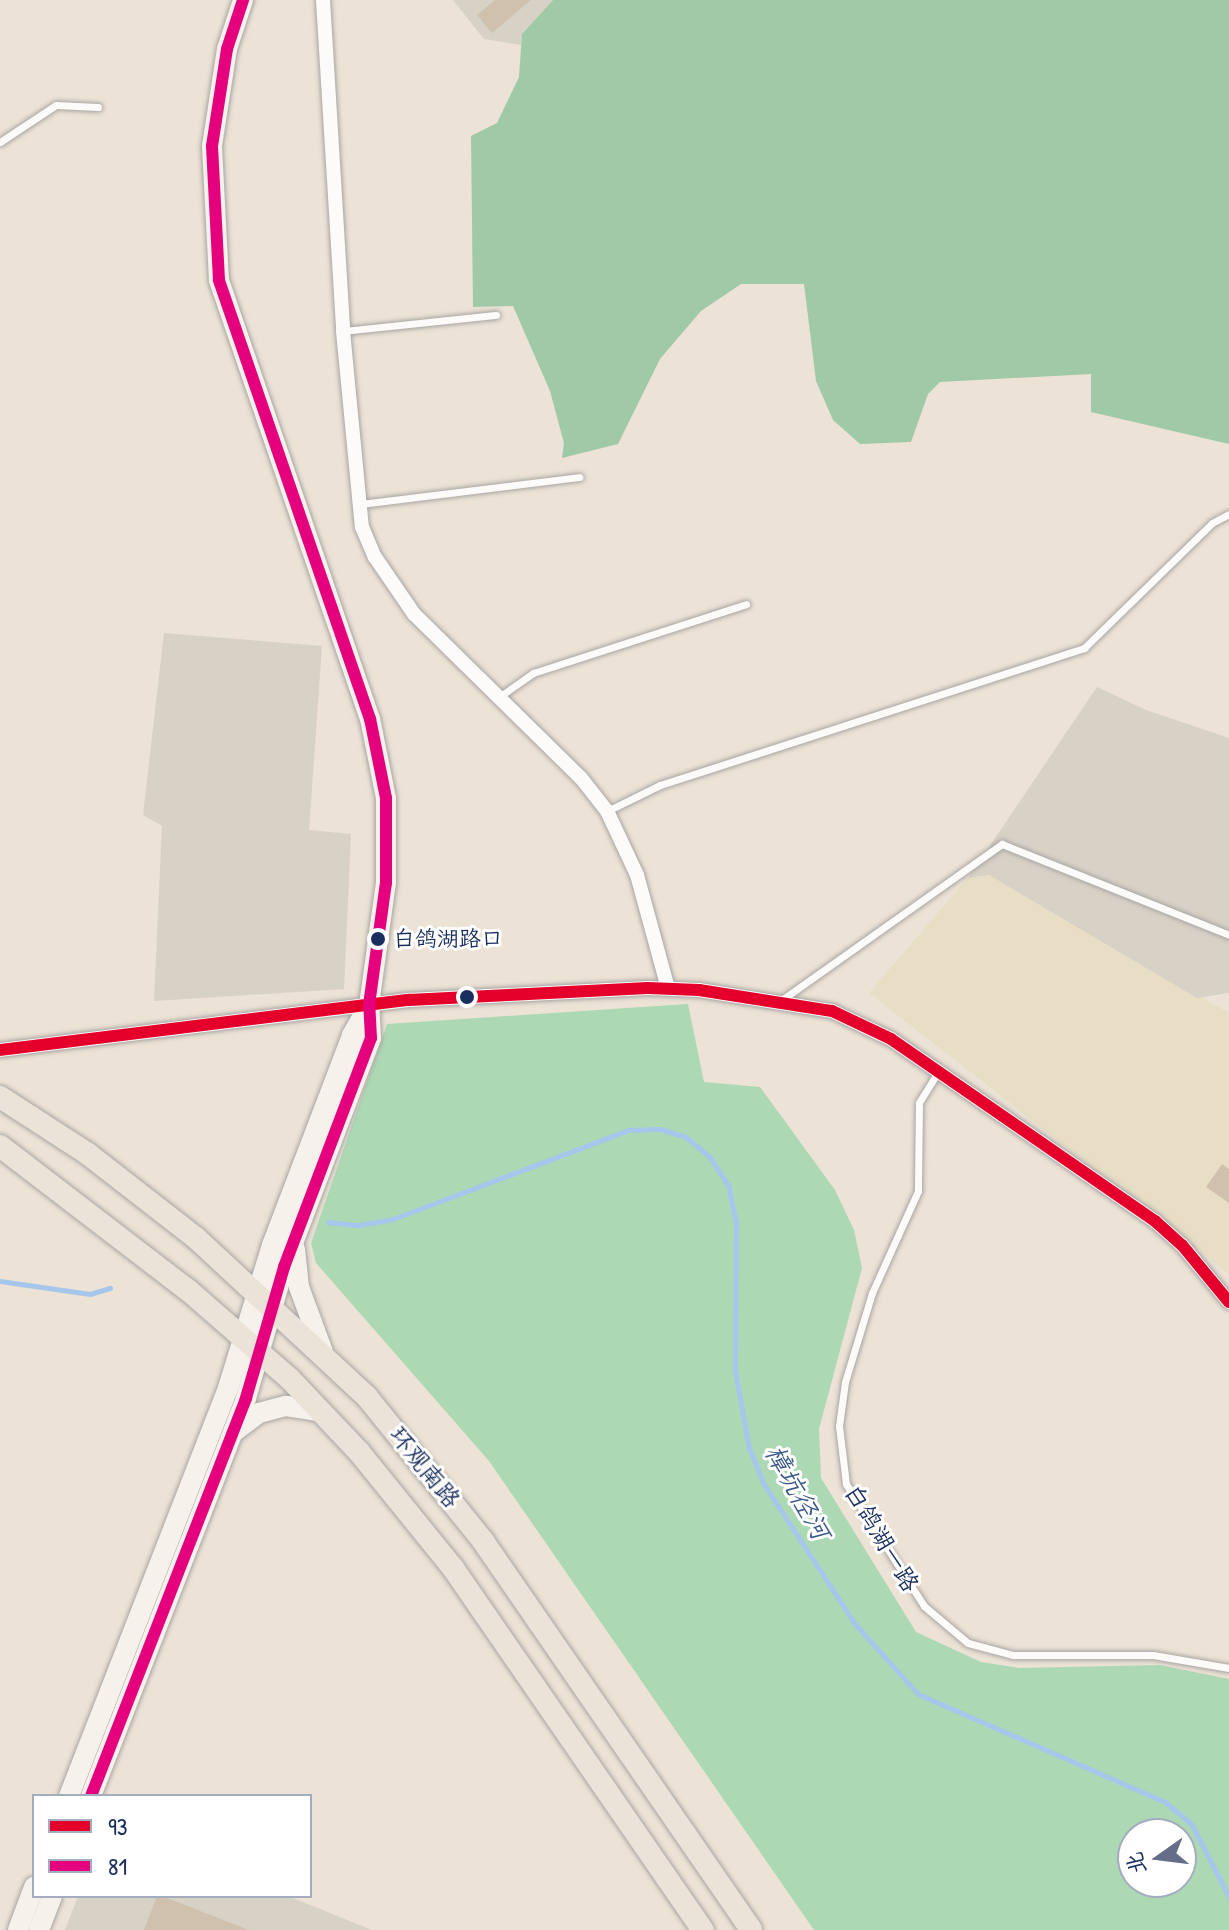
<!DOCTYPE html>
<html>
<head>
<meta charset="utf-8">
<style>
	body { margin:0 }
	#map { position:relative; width:1229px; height:1930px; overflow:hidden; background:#ece2d5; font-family:"Patrick Hand","LXGW WenKai TC",sans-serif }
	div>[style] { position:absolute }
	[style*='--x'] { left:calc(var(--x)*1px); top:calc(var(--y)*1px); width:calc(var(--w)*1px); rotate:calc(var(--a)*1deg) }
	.built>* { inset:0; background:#e8dec6 }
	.industrial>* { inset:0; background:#d7d2c5 }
	.green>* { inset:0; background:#acd9b4 }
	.forest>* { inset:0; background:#a0c9a7 }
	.stream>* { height:5px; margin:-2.5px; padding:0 2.5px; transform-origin:2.5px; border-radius:2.5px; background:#a6c6eb }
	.building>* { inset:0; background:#cfc1ae }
	.roads { filter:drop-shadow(0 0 2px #a8a5a4) drop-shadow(0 0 2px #a8a5a4) }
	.lane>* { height:7px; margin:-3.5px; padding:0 3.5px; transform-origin:3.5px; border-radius:3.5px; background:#fcfbf9 }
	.street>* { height:14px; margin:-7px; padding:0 7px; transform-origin:7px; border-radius:7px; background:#fcfbf9 }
	.secondary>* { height:20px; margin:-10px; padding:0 10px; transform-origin:10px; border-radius:10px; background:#f6f1eb }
	.primary>* { height:22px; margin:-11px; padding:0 11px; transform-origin:11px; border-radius:11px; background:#ebe3d8 }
	.bus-1>* { height:12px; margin:-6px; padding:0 6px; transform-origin:6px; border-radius:6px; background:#e4002b }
	.bus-2>* { height:12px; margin:-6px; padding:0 6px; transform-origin:6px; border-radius:6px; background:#e5007d }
	.dots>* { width:22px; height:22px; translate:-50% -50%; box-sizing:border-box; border:4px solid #fff; border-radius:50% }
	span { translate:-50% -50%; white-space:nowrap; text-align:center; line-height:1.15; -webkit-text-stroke:6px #fff; paint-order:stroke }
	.bus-label { font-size:22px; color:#1b2f5e }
	.left { translate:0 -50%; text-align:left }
	.street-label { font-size:24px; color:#1b2f5e }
	.water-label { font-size:26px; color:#3c598b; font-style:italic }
	.legend { position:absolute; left:32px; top:1794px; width:280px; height:104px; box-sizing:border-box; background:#fff; border:2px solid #a4acbf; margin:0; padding:10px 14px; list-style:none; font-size:24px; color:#1b2f5e }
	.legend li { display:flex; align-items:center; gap:16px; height:40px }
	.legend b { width:40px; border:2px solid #a4acbf }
	.north { position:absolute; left:1117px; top:1818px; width:80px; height:80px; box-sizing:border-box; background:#fff; border:2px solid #a4acbf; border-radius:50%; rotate:256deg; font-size:22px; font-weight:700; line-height:32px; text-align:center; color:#1b2f5e }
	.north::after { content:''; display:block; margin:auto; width:28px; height:36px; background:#646e88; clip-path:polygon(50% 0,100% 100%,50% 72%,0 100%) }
</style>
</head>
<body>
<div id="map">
	<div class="built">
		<i style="clip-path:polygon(989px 875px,1229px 1013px,1229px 1274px,869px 993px,968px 878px)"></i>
	</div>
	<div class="industrial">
		<i style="clip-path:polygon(453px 0,553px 0,522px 34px,521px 45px,484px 39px)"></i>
		<i style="clip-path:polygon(164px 633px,322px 646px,309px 830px,351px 834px,344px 989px,154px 1001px,162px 826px,143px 815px)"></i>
		<i style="clip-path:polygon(1097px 687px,1146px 710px,1229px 738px,1229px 993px,1197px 998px,989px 875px,968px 878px)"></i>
		<i style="clip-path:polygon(78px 1896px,288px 1896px,372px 1930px,65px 1930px)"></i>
	</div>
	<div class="green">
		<i style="clip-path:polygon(evenodd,688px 1004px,704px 1082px,760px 1087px,835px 1190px,854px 1230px,862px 1268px,819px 1429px,821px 1478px,916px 1632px,981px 1662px,1019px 1668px,1160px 1665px,1229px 1679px,1229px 1930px,814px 1930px,489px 1461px,316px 1263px,311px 1243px,387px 1024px,688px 1004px,1133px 1834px,1181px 1834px,1181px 1882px,1133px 1882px,1133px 1834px)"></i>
	</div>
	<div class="forest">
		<i style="clip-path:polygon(553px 0,1229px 0,1229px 444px,1091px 412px,1091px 374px,940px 382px,928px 394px,911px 442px,860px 444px,833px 420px,816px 381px,804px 284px,741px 284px,701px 311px,660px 359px,618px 444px,562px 458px,564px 443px,550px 391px,513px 306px,473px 307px,471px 136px,497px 123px,519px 77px,522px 34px)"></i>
	</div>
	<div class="stream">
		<i style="--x:328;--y:1222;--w:31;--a:6"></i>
		<i style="--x:359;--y:1225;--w:35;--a:-10"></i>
		<i style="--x:393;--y:1219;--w:252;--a:-20.7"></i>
		<i style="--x:629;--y:1130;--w:31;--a:-2"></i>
		<i style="--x:660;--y:1129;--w:27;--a:17"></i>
		<i style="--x:686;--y:1137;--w:30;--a:40"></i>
		<i style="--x:709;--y:1156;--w:35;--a:57"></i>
		<i style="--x:728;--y:1185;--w:40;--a:78"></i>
		<i style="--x:736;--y:1224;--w:147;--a:90.4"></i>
		<i style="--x:735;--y:1371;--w:78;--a:79.7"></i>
		<i style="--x:749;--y:1448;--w:38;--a:68"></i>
		<i style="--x:763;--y:1483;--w:168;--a:56.9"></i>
		<i style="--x:855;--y:1624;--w:94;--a:48"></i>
		<i style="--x:918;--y:1694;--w:270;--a:23.6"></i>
		<i style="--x:1165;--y:1802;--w:35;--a:40"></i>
		<i style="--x:1192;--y:1825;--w:81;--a:62.8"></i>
		<i style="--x:0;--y:1281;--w:91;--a:8.2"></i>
		<i style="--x:90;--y:1294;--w:21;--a:-17"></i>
	</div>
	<div class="building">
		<i style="clip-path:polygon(495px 0,531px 0,492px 33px,477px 15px)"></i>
		<i style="clip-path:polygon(1222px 1164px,1229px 1169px,1229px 1203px,1206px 1187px)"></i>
		<i style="clip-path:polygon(157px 1896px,162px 1896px,249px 1930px,144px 1930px)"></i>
	</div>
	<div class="roads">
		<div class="lane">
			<i style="--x:0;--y:142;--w:67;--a:-33.5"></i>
			<i style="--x:56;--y:105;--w:42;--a:2.7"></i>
			<i style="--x:343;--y:331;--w:154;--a:-6"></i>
			<i style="--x:360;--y:504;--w:221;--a:-7"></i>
			<i style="--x:499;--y:697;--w:42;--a:-35.2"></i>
			<i style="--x:533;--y:673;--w:224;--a:-17.9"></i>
			<i style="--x:607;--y:811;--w:59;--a:-26.1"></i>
			<i style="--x:660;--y:785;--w:446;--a:-17.9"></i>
			<i style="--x:1084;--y:648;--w:179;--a:-44.3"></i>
			<i style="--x:1212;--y:523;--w:19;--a:-28"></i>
			<i style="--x:780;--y:1001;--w:272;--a:-35.3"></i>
			<i style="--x:1002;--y:844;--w:245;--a:21.8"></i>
			<i style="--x:938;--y:1072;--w:36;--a:122"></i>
			<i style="--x:919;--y:1103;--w:88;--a:90.7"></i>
			<i style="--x:918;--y:1191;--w:112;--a:114.3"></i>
			<i style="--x:872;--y:1293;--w:93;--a:106.9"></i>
			<i style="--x:845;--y:1382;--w:44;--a:97.8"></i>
			<i style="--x:839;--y:1426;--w:58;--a:83.1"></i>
			<i style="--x:846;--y:1484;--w:145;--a:57.4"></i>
			<i style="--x:924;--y:1606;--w:57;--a:40.1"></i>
			<i style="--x:968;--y:1643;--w:47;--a:14.9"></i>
			<i style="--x:1013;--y:1655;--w:140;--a:0"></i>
			<i style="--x:1153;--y:1655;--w:77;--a:9.7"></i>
		</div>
		<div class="street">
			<i style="--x:323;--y:0;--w:332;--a:86.5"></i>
			<i style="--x:343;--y:331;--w:197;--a:84.5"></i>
			<i style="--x:362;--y:527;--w:33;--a:67"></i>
			<i style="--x:375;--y:557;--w:69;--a:55.6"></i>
			<i style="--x:414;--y:614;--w:234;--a:44.5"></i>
			<i style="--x:581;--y:778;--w:42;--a:51.8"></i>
			<i style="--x:607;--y:811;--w:71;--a:64.9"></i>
			<i style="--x:637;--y:875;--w:117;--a:74.7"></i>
			<i style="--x:0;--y:1050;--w:412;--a:-7"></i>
			<i style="--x:409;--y:1000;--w:239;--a:-2.9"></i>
			<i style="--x:648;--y:988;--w:51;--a:2.2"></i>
			<i style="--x:699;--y:990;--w:135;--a:9"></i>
			<i style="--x:832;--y:1011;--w:65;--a:25.4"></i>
			<i style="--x:891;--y:1039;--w:321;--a:34.6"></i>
			<i style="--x:1155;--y:1221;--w:36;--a:42"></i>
			<i style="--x:1182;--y:1245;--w:74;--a:50.5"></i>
		</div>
		<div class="secondary">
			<i style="--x:295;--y:1249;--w:38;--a:84"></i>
			<i style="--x:299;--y:1287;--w:69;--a:69.7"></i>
			<i style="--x:235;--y:1431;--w:30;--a:-37"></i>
			<i style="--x:259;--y:1413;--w:28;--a:-15"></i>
			<i style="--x:286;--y:1406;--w:36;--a:9"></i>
			<i style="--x:69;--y:1796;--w:438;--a:-68.7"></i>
			<i style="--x:228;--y:1388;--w:150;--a:-72.9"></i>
			<i style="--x:272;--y:1245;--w:225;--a:-69.1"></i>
			<i style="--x:352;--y:1035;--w:34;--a:-60"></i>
			<i style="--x:91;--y:1796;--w:427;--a:-68.7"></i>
			<i style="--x:246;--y:1398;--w:136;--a:-73.8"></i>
			<i style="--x:284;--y:1267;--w:245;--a:-69.2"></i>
			<i style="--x:371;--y:1038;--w:33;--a:-93"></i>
			<i style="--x:369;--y:1005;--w:123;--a:-82.1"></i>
			<i style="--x:386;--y:883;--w:85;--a:-90"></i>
			<i style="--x:386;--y:798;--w:81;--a:-101.4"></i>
			<i style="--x:370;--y:719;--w:464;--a:-109"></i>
			<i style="--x:219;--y:280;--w:134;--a:-93"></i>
			<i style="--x:212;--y:146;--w:98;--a:-81.2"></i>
			<i style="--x:227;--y:49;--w:52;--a:-71.9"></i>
			<i style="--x:18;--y:1930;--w:46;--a:-69.6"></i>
			<i style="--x:39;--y:1930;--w:36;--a:-69"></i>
		</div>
		<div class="primary">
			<i style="--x:0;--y:1097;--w:105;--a:32.9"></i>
			<i style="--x:88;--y:1154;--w:137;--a:37.9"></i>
			<i style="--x:196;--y:1238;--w:233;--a:42.9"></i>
			<i style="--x:367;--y:1397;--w:185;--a:51.1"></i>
			<i style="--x:483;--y:1541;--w:472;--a:55.4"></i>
			<i style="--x:0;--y:1146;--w:237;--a:37.5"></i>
			<i style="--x:188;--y:1290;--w:135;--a:41.1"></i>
			<i style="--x:290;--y:1379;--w:100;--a:46.6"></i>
			<i style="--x:359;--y:1452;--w:149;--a:51"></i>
			<i style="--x:453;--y:1568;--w:440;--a:55.4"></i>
		</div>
	</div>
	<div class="bus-1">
		<i style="--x:0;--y:1050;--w:412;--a:-7"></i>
		<i style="--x:409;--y:1000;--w:239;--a:-2.9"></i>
		<i style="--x:648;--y:988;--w:51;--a:2.2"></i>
		<i style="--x:699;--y:990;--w:135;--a:9"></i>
		<i style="--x:832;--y:1011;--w:65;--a:25.4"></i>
		<i style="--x:891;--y:1039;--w:321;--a:34.6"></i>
		<i style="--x:1155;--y:1221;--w:36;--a:42"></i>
		<i style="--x:1182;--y:1245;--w:74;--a:50.5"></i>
	</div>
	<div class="bus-2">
		<i style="--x:91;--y:1796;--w:427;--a:-68.7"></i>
		<i style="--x:246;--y:1398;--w:136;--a:-73.8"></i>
		<i style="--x:284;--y:1267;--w:245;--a:-69.2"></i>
		<i style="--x:371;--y:1038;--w:33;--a:-93"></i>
		<i style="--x:369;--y:1005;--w:123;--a:-82.1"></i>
		<i style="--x:386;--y:883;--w:85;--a:-90"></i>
		<i style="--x:386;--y:798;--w:81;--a:-101.4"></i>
		<i style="--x:370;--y:719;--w:464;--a:-109"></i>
		<i style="--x:219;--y:280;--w:134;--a:-93"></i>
		<i style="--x:212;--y:146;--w:98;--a:-81.2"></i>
		<i style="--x:227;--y:49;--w:52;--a:-71.9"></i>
	</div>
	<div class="dots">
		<i style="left:378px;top:939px;background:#1b2f5e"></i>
		<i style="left:467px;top:997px;background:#1b2f5e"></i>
	</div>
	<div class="bus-label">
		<span class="left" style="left:393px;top:939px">白鸽湖路口</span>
	</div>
	<div class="street-label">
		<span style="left:425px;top:1467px;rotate:51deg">环观南路</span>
		<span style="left:882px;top:1538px;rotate:59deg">白鸽湖一路</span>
	</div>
	<div class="water-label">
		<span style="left:798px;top:1492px;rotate:61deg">樟坑径河</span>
	</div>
	<ul class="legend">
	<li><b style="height:10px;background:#e4002b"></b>93</li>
	<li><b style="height:10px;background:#e5007d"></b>81</li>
	</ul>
	<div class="north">北</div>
</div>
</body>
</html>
